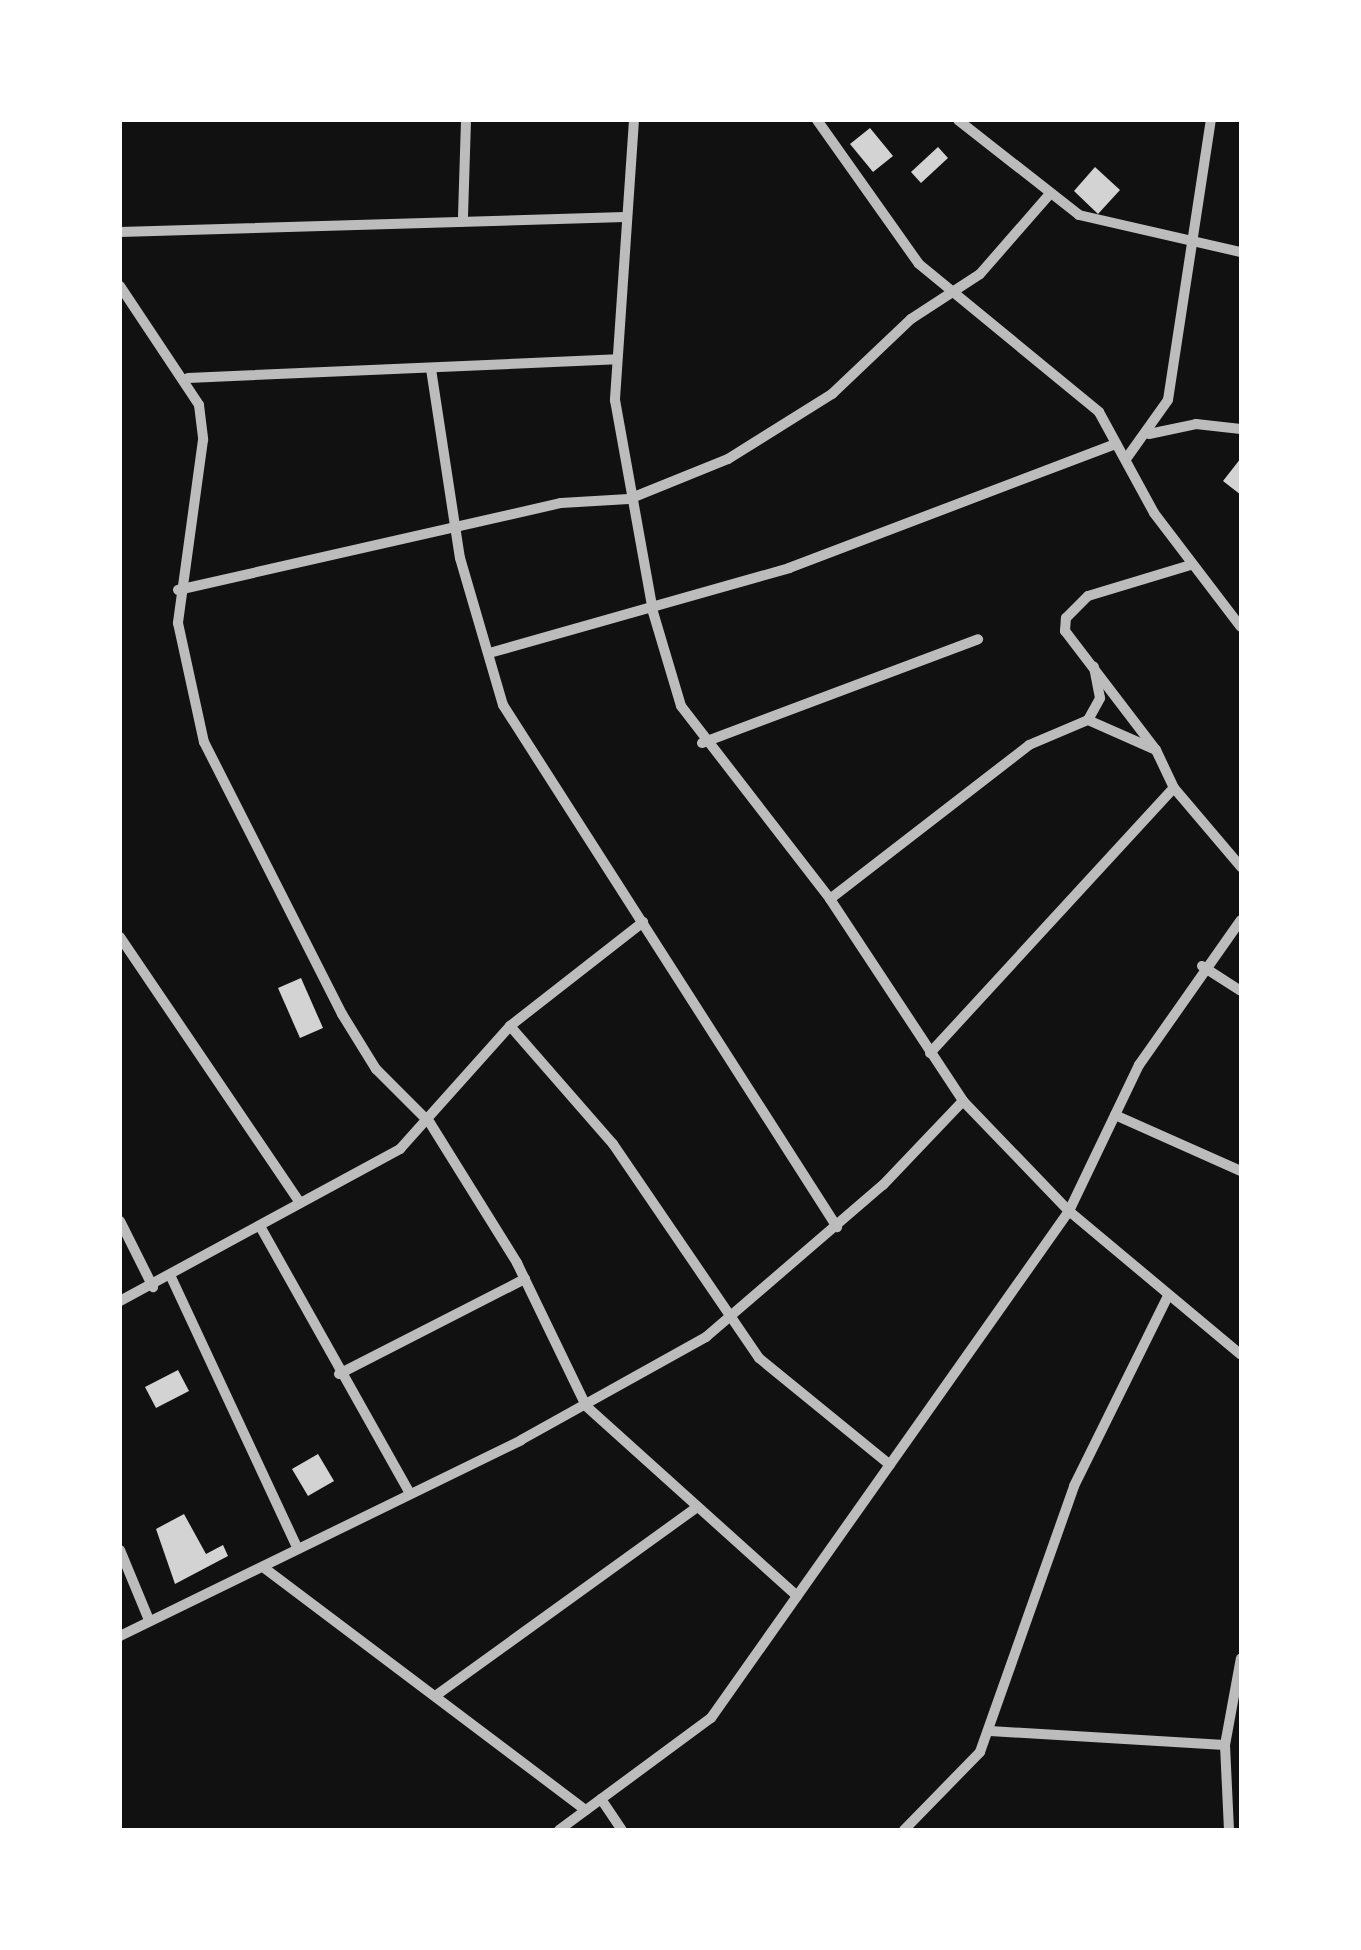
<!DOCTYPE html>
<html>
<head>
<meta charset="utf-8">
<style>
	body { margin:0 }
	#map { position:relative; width:1361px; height:1950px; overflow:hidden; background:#111; font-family:Poppins,sans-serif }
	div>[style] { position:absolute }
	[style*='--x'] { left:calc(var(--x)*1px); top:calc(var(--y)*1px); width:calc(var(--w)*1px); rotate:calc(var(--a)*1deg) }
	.building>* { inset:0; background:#d3d3d3 }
	.minor>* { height:10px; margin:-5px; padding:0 5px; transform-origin:5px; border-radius:5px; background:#bcbcbc }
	span { translate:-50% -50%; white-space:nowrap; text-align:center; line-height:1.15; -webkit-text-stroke:8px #fff; paint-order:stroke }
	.frame { position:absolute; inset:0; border:122px solid #fff; pointer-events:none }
</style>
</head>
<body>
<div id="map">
	<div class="building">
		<i style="clip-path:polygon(870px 128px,893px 156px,873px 172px,850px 144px)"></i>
		<i style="clip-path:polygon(938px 147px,948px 158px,921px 183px,911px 172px)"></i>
		<i style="clip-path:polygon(1095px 167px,1120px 190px,1098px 214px,1074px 191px)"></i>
		<i style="clip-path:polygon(1241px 458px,1241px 495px,1223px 481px)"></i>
		<i style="clip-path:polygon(301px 978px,323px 1028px,300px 1038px,278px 988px)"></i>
		<i style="clip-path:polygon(178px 1370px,189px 1391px,156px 1408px,145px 1387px)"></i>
		<i style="clip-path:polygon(318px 1454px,334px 1481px,308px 1496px,292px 1469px)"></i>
		<i style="clip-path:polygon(184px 1514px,206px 1554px,223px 1545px,228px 1556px,175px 1584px,156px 1529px)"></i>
	</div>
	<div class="minor">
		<i style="--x:634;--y:120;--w:281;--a:93.9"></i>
		<i style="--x:615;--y:400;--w:215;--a:79.8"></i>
		<i style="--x:653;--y:612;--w:98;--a:73.4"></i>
		<i style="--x:681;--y:706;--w:244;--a:52.3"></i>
		<i style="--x:830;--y:899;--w:242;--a:56.6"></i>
		<i style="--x:963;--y:1101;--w:153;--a:46.1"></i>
		<i style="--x:1069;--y:1211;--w:224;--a:39.9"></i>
		<i style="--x:817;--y:120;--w:176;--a:54.7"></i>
		<i style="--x:919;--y:264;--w:233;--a:39.4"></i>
		<i style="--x:1099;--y:412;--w:115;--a:61.4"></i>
		<i style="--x:1154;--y:513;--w:143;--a:52.7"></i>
		<i style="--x:958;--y:120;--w:154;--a:38.1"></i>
		<i style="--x:1079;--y:215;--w:166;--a:12.9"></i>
		<i style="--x:463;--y:216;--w:96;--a:-88.2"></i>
		<i style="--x:120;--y:232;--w:505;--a:-1.7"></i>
		<i style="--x:120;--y:286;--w:143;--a:56.4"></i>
		<i style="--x:199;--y:405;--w:35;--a:83"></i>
		<i style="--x:203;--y:440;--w:185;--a:97.8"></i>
		<i style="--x:178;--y:623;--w:122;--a:77.7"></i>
		<i style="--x:204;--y:742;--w:305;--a:63.1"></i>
		<i style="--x:342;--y:1014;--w:65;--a:58.3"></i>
		<i style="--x:376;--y:1069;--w:76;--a:45"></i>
		<i style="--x:430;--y:1123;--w:165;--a:58.1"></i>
		<i style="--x:517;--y:1263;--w:159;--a:64.2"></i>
		<i style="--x:586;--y:1406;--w:284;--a:42"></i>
		<i style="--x:431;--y:369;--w:191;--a:81.3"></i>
		<i style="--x:460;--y:558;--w:153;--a:73.7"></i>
		<i style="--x:503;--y:705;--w:620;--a:57.39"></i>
		<i style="--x:188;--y:378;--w:429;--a:-2.5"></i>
		<i style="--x:1149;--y:434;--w:48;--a:-12"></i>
		<i style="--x:1196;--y:424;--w:45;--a:6.3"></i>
		<i style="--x:1126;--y:459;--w:72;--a:-54.6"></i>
		<i style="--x:1168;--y:400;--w:283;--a:-81.3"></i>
		<i style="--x:178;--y:590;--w:393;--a:-12.8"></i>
		<i style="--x:561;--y:503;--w:68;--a:-3.4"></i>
		<i style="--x:629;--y:499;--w:107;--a:-22"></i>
		<i style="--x:728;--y:459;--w:123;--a:-32"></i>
		<i style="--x:832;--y:394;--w:109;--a:-43.5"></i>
		<i style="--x:911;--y:319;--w:82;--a:-33.1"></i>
		<i style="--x:980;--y:274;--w:103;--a:-48.9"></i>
		<i style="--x:493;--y:652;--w:308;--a:-15.8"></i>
		<i style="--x:789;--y:568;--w:350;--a:-20.8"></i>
		<i style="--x:1088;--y:720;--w:25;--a:-61"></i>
		<i style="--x:1100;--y:698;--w:32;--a:-101"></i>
		<i style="--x:702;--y:743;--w:295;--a:-20.6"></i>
		<i style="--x:1156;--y:750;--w:150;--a:-127.4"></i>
		<i style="--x:1065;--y:631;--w:13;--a:-86"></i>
		<i style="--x:1066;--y:618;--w:31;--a:-45"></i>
		<i style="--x:1088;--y:596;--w:108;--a:-16.8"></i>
		<i style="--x:830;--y:899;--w:252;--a:-37.7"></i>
		<i style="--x:1029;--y:745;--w:64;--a:-23"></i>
		<i style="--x:1088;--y:720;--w:74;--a:23.8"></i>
		<i style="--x:1156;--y:750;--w:42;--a:64.7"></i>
		<i style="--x:1174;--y:788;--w:104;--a:49.7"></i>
		<i style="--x:120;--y:937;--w:321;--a:55.9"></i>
		<i style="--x:1202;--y:966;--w:46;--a:32.7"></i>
		<i style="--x:510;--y:1026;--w:157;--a:48.9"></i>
		<i style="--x:613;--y:1144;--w:259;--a:55.7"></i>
		<i style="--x:759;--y:1358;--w:169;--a:39.2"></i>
		<i style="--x:930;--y:1053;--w:360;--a:-47.4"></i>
		<i style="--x:1115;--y:1115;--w:138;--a:24"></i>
		<i style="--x:120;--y:1221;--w:74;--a:63.4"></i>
		<i style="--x:261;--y:1228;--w:304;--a:60.7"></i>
		<i style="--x:171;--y:1277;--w:300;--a:65"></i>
		<i style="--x:120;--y:1301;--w:319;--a:-28.5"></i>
		<i style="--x:400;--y:1149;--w:165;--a:-48.2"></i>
		<i style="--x:510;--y:1026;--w:169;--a:-38"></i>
		<i style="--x:339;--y:1374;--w:209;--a:-27.1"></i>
		<i style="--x:120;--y:1550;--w:76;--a:67.5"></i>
		<i style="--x:263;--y:1567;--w:404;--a:37"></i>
		<i style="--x:120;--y:1636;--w:446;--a:-26"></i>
		<i style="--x:521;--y:1440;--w:212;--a:-29.1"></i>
		<i style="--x:706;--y:1337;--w:233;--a:-40.7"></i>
		<i style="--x:883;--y:1185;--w:116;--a:-46.4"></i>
		<i style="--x:438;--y:1694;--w:319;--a:-35.8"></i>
		<i style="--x:990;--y:1731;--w:235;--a:3.4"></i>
		<i style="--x:601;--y:1799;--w:37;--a:56"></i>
		<i style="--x:559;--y:1830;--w:189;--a:-36.4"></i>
		<i style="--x:711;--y:1718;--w:621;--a:-54.77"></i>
		<i style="--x:1069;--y:1211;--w:162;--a:-64.4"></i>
		<i style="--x:1139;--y:1065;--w:177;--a:-54.9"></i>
		<i style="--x:904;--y:1830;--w:109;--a:-45.7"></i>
		<i style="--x:980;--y:1752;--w:282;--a:-70.5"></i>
		<i style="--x:1074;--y:1486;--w:212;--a:-63.7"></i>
		<i style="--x:1229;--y:1830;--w:85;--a:-92.7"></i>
		<i style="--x:1225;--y:1745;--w:88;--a:-79.6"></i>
	</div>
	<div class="frame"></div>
</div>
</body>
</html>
